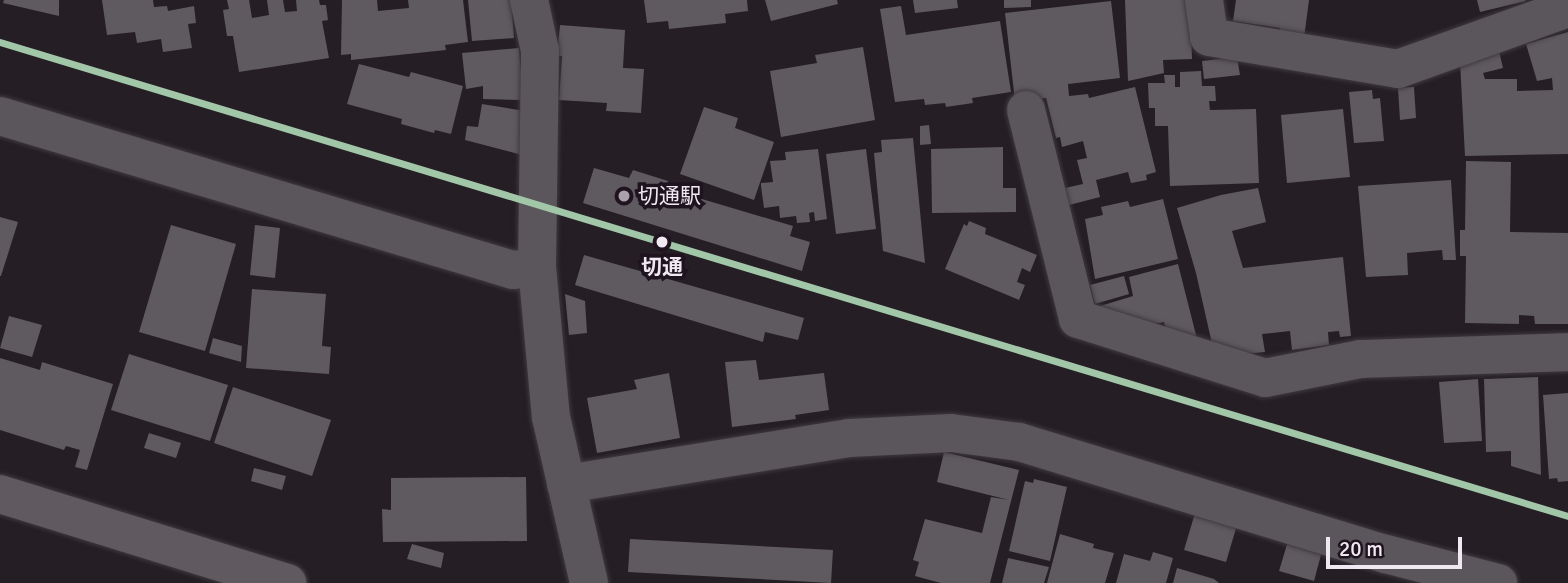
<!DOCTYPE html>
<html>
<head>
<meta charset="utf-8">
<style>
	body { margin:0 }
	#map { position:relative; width:1568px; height:583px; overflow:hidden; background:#251f25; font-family:Signika,"Noto Sans JP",sans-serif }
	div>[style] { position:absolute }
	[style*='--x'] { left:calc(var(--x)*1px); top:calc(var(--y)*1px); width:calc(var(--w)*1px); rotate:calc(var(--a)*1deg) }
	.building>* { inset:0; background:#5f5a5f }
	.roads { filter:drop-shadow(0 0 2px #3f3a3f) drop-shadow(0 0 2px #3f3a3f) }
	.street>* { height:38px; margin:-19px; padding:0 19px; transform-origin:19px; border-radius:19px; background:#5b565b }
	.secondary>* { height:38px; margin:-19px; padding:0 19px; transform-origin:19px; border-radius:19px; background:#605960 }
	.rail-1>* { height:7px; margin:-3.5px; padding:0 3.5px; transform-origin:3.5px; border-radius:3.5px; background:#a2c7a8 }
	.dots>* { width:19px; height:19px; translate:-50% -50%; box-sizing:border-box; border:4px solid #1e131f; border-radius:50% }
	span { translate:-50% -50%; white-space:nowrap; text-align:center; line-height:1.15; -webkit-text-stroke:7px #1e131f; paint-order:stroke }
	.poi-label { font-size:21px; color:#f0e9f1 }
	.left { translate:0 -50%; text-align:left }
	.stop-label { font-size:21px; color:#f0e9f1; font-weight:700 }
	.scale { position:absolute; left:1326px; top:537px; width:136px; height:32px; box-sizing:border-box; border:4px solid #f0e9f1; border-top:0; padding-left:9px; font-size:21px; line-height:24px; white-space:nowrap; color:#f0e9f1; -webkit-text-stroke:5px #1e131f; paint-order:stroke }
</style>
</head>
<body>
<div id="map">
	<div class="building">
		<i style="clip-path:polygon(4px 0,59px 0,59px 16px,3px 3px)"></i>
		<i style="clip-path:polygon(102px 0,153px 0,154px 7px,167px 6px,168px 11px,194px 6px,196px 23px,188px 24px,192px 48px,163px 52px,161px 39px,137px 43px,135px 32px,107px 35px)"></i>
		<i style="clip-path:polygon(227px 0,249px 0,252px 18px,269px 15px,267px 0,283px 0,285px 12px,297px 11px,296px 0,319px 0,320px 5px,326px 5px,328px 20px,322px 21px,329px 58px,239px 72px,233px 36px,227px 36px,223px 10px,229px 9px)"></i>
		<i style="clip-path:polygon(342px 0,377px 0,378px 11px,409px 8px,408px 0,463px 0,468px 42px,445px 45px,446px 50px,351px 60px,351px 54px,341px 55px)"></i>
		<i style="clip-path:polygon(468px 0,511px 0,514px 38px,472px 41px)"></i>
		<i style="clip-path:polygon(644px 0,747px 0,748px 11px,725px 14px,726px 23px,669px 29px,668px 21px,647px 23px)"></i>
		<i style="clip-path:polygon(765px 0,837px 0,838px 4px,771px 21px)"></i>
		<i style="clip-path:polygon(913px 0,957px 0,958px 8px,915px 13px)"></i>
		<i style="clip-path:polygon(1004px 0,1031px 0,1031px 7px,1004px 8px)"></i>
		<i style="clip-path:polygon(1125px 0,1190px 0,1192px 59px,1163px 60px,1164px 73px,1128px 81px)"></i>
		<i style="clip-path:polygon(1236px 0,1309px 0,1304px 38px,1279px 35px,1280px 28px,1233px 21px)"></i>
		<i style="clip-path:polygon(1477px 0,1525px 0,1526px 1px,1480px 12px)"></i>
		<i style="clip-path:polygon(1111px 1px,1120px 78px,1068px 84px,1069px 96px,1088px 94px,1089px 98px,1135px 87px,1156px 172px,1146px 175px,1147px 180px,1131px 183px,1128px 172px,1096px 180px,1100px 197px,1069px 205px,1065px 188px,1083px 184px,1077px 160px,1087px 158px,1083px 141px,1062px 147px,1060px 137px,1056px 138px,1046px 98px,1015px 101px,1005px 13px)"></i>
		<i style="clip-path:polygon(901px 6px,906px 35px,1000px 21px,1011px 92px,972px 98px,973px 103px,946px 107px,945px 103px,925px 105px,924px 99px,895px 102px,880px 9px)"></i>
		<i style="clip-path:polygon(560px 25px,625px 30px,623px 68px,644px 69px,641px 113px,606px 111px,607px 103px,559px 100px,562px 56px,557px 56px)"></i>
		<i style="clip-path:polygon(1568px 32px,1568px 154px,1465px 156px,1460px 62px,1499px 51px,1503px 68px,1483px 73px,1485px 79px,1517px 79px,1517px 91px,1553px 90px,1552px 78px,1537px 81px,1526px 44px)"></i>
		<i style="clip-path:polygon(863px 47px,875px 120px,781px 137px,770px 71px,817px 63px,815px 55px)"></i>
		<i style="clip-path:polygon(519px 48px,523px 100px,483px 99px,483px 86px,466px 89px,462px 53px)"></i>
		<i style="clip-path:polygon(1237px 57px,1240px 75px,1204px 79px,1202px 61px)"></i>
		<i style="clip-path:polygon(359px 64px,409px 77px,411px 72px,463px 86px,451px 134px,435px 130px,434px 133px,401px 124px,402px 119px,347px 104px)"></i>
		<i style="clip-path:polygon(1201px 71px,1202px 86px,1215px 86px,1216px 101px,1209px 101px,1210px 110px,1256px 109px,1259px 183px,1170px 186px,1168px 126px,1155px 126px,1155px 108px,1149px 108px,1148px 83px,1165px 83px,1164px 75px,1175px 75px,1175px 87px,1180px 87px,1180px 72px)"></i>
		<i style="clip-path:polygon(1414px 87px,1416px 118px,1400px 120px,1398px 88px)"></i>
		<i style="clip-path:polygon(1372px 90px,1373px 99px,1380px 98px,1384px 141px,1354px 143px,1349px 92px)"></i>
		<i style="clip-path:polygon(482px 104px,531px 112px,526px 156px,465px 140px,467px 126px,478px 127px)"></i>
		<i style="clip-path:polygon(704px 107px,738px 118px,735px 128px,774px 142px,754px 200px,680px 174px)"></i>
		<i style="clip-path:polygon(1343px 109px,1350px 177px,1287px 183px,1281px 115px)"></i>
		<i style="clip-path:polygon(929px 125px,931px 144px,920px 145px,920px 126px)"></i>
		<i style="clip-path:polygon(913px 138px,925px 263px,883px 251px,874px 153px,882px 152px,881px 140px)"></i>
		<i style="clip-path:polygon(1003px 147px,1003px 188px,1016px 188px,1016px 212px,932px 213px,931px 149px)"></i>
		<i style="clip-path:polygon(818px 149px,827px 219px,815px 221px,814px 212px,809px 213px,810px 222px,797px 223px,796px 216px,780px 218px,779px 206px,764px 208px,761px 186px,761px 183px,773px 182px,770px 161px,786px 160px,785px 152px)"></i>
		<i style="clip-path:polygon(866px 149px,876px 229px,836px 234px,826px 154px)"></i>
		<i style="clip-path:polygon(1466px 161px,1511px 162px,1510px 232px,1568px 233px,1568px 324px,1535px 324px,1534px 316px,1519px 315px,1519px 324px,1465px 323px,1466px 256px,1460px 256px,1460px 230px,1465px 230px)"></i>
		<i style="clip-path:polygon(594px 168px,629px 178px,633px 170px,668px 181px,665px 188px,793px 226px,790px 236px,810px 242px,802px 271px,583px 203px)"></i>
		<i style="clip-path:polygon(1451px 180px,1456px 260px,1443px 260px,1442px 250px,1407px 253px,1408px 275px,1366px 277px,1358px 186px)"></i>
		<i style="clip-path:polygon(1258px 188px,1266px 222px,1232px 231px,1243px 268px,1343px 257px,1351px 336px,1340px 337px,1339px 331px,1328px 332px,1329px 345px,1292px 350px,1290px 331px,1262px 334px,1265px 352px,1215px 357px,1196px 273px,1177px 208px,1221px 195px)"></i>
		<i style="clip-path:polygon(1163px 199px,1178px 259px,1095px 279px,1085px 219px,1103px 215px,1101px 207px,1128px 201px,1130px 207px)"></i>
		<i style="clip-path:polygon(0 217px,18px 222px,1px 276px,0 276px)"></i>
		<i style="clip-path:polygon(969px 221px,986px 228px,985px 234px,1037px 255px,1030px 272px,1022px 268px,1017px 282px,1025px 285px,1019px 300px,945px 269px,964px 224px,967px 226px)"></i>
		<i style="clip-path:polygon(171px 225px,236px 244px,205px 351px,139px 332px)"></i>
		<i style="clip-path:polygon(255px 225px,280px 228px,275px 278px,250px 275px)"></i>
		<i style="clip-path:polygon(584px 255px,804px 318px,798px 340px,765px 332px,763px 342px,575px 285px)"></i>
		<i style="clip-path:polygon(1178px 264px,1197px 339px,1167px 334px,1164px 322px,1140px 327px,1097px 307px,1133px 296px,1129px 277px)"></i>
		<i style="clip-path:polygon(1124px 276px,1129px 294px,1095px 304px,1090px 285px)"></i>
		<i style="clip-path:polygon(252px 289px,326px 294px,322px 346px,331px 347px,329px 374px,246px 368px)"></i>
		<i style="clip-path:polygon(565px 294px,585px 301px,587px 333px,569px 335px)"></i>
		<i style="clip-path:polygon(9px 316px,42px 325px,32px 357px,0 348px)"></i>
		<i style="clip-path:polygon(213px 338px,242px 346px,241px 362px,209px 353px)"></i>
		<i style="clip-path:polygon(129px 354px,228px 385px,210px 441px,111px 410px)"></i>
		<i style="clip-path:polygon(0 358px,40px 370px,42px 362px,113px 384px,87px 470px,75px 467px,80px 450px,66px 446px,64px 450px,0 430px)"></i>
		<i style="clip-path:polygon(756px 360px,759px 380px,824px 373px,829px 410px,795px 415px,796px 419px,732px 427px,725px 362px)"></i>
		<i style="clip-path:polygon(669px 373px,680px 438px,597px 453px,587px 398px,637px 389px,634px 380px)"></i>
		<i style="clip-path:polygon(1538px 377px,1541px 475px,1511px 466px,1511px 451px,1486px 452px,1484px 379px)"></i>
		<i style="clip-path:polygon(1478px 379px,1482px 441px,1444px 443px,1439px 382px)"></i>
		<i style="clip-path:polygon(233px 387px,331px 420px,312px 476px,214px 443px)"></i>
		<i style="clip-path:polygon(1568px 393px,1568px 481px,1558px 482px,1557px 478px,1549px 479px,1543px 395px)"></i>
		<i style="clip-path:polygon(149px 433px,181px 443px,176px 458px,144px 448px)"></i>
		<i style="clip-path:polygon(944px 452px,1019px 470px,990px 583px,941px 583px,915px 576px,919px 562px,913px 560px,925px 519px,982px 533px,991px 497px,1009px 500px,937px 482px)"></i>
		<i style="clip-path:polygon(254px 468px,286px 476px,282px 490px,251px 481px)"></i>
		<i style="clip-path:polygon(526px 477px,527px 541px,383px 542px,382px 509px,391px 510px,391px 478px)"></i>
		<i style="clip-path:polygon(1034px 479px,1067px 487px,1050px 561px,1009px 551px,1025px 481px,1033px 483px)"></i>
		<i style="clip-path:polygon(1195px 513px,1237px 525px,1226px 562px,1184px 550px)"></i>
		<i style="clip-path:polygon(1060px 534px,1094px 544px,1093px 548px,1114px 553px,1105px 583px,1047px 583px)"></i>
		<i style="clip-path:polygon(630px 539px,833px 550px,831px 583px,628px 572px)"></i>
		<i style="clip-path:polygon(1288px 541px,1322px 551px,1314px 581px,1279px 571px)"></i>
		<i style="clip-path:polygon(412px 544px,444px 553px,441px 568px,407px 559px)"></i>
		<i style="clip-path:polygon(1153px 552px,1173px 558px,1166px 583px,1116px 583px,1124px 554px,1150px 561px)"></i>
		<i style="clip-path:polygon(1008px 558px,1049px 567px,1044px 583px,1002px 583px)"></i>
		<i style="clip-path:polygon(1177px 568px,1214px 579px,1219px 583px,1173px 583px)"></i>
	</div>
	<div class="roads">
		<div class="street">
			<i style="--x:529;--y:0;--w:52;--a:77.8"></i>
			<i style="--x:540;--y:51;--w:216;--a:90.8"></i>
			<i style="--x:537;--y:267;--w:151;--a:84.7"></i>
			<i style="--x:551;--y:417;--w:170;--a:77.1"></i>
			<i style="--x:1204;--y:0;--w:37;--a:82"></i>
			<i style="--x:1209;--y:37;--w:192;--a:9.6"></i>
			<i style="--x:1398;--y:69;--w:181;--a:-19.7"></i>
			<i style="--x:1026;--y:110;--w:215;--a:76"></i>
			<i style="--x:1078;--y:319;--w:196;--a:17.5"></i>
			<i style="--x:1265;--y:378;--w:98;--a:-11.2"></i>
			<i style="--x:1361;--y:359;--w:207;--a:-1.9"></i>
			<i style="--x:0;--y:116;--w:536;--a:16.71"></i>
			<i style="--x:513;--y:270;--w:24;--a:-7"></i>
			<i style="--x:566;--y:484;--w:287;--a:-9.2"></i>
			<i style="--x:849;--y:438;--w:102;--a:-2.8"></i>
			<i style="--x:951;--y:433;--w:69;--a:7.5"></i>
			<i style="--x:1019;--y:442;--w:384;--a:17"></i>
			<i style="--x:1386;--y:554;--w:116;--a:14.5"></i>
		</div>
		<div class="secondary">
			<i style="--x:0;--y:494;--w:301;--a:17.2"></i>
		</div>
	</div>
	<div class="rail-1">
		<i style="--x:0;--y:42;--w:1638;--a:16.82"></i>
	</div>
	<div class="dots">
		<i style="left:624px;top:196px;background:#a9a2aa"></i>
		<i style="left:662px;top:242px;background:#f0e9f1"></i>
	</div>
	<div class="poi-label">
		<span class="left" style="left:638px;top:196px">切通駅</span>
	</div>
	<div class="stop-label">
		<span style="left:662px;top:267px">切通</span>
	</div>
	<div class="scale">20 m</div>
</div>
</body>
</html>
